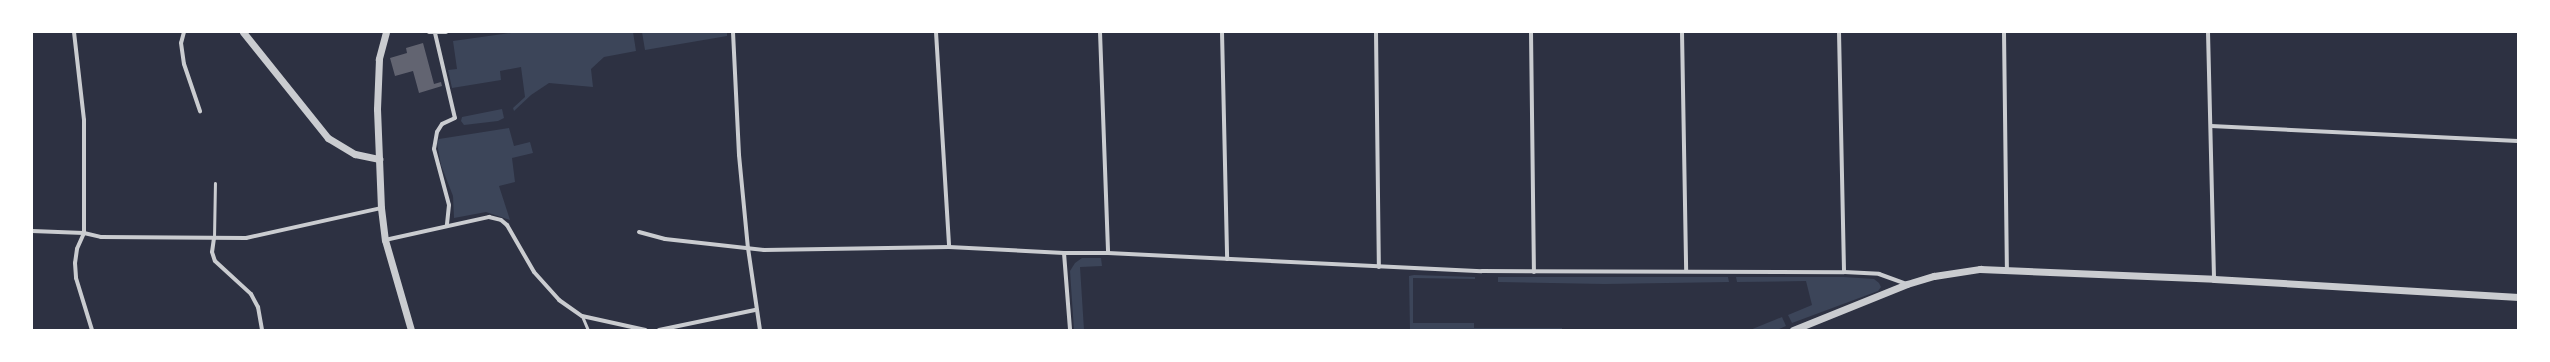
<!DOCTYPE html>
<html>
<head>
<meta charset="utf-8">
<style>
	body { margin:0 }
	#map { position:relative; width:2550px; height:362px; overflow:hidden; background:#2d3142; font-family:"Space Grotesk",sans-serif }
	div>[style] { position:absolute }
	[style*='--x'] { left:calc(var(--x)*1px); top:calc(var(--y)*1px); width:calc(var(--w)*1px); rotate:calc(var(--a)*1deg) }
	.green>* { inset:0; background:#3c4559 }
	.building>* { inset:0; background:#626471 }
	.service>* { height:3px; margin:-1.5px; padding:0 1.5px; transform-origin:1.5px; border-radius:1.5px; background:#caccd0 }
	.minor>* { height:4px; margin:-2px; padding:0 2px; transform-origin:2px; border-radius:2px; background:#caccd0 }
	.tertiary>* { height:7px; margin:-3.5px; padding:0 3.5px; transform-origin:3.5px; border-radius:3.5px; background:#caccd0 }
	span { translate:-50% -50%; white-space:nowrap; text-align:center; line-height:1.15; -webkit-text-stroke:4px #fff; paint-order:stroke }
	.frame { position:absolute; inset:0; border:33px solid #fff; pointer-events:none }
</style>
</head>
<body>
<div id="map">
	<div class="green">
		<i style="clip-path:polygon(518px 32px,633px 32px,636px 51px,604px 57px,591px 69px,593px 87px,549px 83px,531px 95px,514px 111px,513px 108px,525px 97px,521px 67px,500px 71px,501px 80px,452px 88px,448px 70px,457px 69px,453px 41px)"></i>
		<i style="clip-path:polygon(642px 32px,727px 32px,727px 36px,645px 50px)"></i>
		<i style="clip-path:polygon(502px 109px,504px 118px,498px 121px,464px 125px,461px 121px,462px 117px)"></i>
		<i style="clip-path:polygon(509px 128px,514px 146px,530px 142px,533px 153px,512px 158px,515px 182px,499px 186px,510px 220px,486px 212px,454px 218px,453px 196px,441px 165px,437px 143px,439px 139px)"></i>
		<i style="clip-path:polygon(1082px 258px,1101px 258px,1102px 266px,1080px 267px,1084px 330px,1074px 330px,1070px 271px,1075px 263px)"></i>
		<i style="clip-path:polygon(1414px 275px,1475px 277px,1475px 279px,1413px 278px,1413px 323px,1474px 323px,1474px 328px,1562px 328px,1562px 330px,1410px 330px,1409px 276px)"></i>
		<i style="clip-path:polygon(1498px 277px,1728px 277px,1729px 282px,1605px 284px,1498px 282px)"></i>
		<i style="clip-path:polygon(1736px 277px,1844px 277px,1874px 279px,1879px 283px,1881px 287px,1878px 291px,1792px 323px,1788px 315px,1812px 305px,1806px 281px,1737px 282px)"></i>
		<i style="clip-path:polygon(1782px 317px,1786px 326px,1777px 330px,1750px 330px)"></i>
	</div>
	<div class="building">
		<i style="clip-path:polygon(423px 43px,434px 84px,441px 82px,442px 86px,419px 93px,413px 71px,395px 76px,390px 58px,407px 53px,406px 48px)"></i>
	</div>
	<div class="service">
		<i style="--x:214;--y:238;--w:55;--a:-89"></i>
		<i style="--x:582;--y:316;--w:15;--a:67"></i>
	</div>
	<div class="minor">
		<i style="--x:74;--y:32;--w:89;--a:83.5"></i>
		<i style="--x:84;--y:120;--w:113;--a:90"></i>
		<i style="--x:84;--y:233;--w:17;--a:114"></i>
		<i style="--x:77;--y:249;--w:14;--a:98"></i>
		<i style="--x:75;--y:263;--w:15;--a:86"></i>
		<i style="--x:76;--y:278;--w:54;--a:72.9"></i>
		<i style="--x:184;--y:32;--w:11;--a:105"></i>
		<i style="--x:181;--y:43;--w:21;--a:82"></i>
		<i style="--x:184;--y:64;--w:50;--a:71.2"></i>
		<i style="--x:429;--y:32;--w:17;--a:0"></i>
		<i style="--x:733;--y:32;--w:123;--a:87.2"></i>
		<i style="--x:739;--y:155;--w:93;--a:84.5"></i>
		<i style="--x:748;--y:248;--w:83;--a:81.7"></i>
		<i style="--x:936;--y:32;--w:215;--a:86.5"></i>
		<i style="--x:1100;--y:32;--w:221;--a:87.9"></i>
		<i style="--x:1222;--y:32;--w:227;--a:88.7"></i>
		<i style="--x:1376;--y:32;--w:235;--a:89.3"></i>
		<i style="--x:1531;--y:32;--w:240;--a:89.3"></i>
		<i style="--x:1682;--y:32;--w:239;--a:89"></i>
		<i style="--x:1839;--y:32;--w:240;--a:88.8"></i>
		<i style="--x:2004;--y:32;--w:238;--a:89.3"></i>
		<i style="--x:2208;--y:32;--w:247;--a:88.6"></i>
		<i style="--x:435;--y:33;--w:87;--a:76.8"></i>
		<i style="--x:455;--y:118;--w:14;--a:155"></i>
		<i style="--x:442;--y:124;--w:9;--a:122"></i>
		<i style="--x:437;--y:132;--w:17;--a:100"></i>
		<i style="--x:434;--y:149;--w:58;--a:75"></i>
		<i style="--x:449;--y:205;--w:20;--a:96"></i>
		<i style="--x:2211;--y:126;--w:307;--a:2.8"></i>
		<i style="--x:32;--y:231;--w:52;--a:2.2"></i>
		<i style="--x:84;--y:233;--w:17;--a:13"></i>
		<i style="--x:101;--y:237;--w:145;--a:0.4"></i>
		<i style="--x:246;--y:238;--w:138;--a:-12.5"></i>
		<i style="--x:639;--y:232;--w:27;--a:15"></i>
		<i style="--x:665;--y:239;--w:100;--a:6.3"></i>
		<i style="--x:764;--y:250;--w:185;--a:-0.9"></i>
		<i style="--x:949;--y:247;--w:115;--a:3"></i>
		<i style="--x:1064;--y:253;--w:44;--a:0"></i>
		<i style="--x:1108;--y:253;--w:374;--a:2.8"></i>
		<i style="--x:1482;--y:271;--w:362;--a:0.2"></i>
		<i style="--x:1844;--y:272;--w:35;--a:3"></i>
		<i style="--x:1879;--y:274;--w:29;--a:20"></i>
		<i style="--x:214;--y:238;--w:14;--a:98"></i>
		<i style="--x:212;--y:252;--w:9;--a:72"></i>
		<i style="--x:215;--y:261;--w:49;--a:42.5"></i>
		<i style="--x:251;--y:294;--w:15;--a:62"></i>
		<i style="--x:258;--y:307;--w:23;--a:80"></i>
		<i style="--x:385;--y:240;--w:107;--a:-12.5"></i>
		<i style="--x:489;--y:217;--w:12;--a:14"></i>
		<i style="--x:501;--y:220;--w:8;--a:40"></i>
		<i style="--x:507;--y:225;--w:54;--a:60.1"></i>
		<i style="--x:534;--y:272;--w:38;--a:48"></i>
		<i style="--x:559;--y:300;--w:28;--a:35"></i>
		<i style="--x:582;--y:316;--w:65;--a:12.5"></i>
		<i style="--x:1064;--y:253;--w:77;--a:85.5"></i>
		<i style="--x:659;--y:330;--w:98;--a:-11.8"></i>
	</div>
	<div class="tertiary">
		<i style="--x:243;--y:32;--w:136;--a:51.3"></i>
		<i style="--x:328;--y:138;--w:31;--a:31"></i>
		<i style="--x:355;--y:154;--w:25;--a:12"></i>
		<i style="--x:386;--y:32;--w:28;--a:105"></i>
		<i style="--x:379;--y:59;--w:50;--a:92.3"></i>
		<i style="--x:377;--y:109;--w:99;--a:87.7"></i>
		<i style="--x:381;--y:208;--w:32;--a:83"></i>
		<i style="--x:385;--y:240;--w:94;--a:73.9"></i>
		<i style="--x:1793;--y:330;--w:123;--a:-22"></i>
		<i style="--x:1907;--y:284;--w:28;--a:-17"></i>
		<i style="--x:1934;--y:276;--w:47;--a:-8.7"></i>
		<i style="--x:1980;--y:269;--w:234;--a:2.4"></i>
		<i style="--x:2214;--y:279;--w:305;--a:3.4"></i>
	</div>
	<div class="frame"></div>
</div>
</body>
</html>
